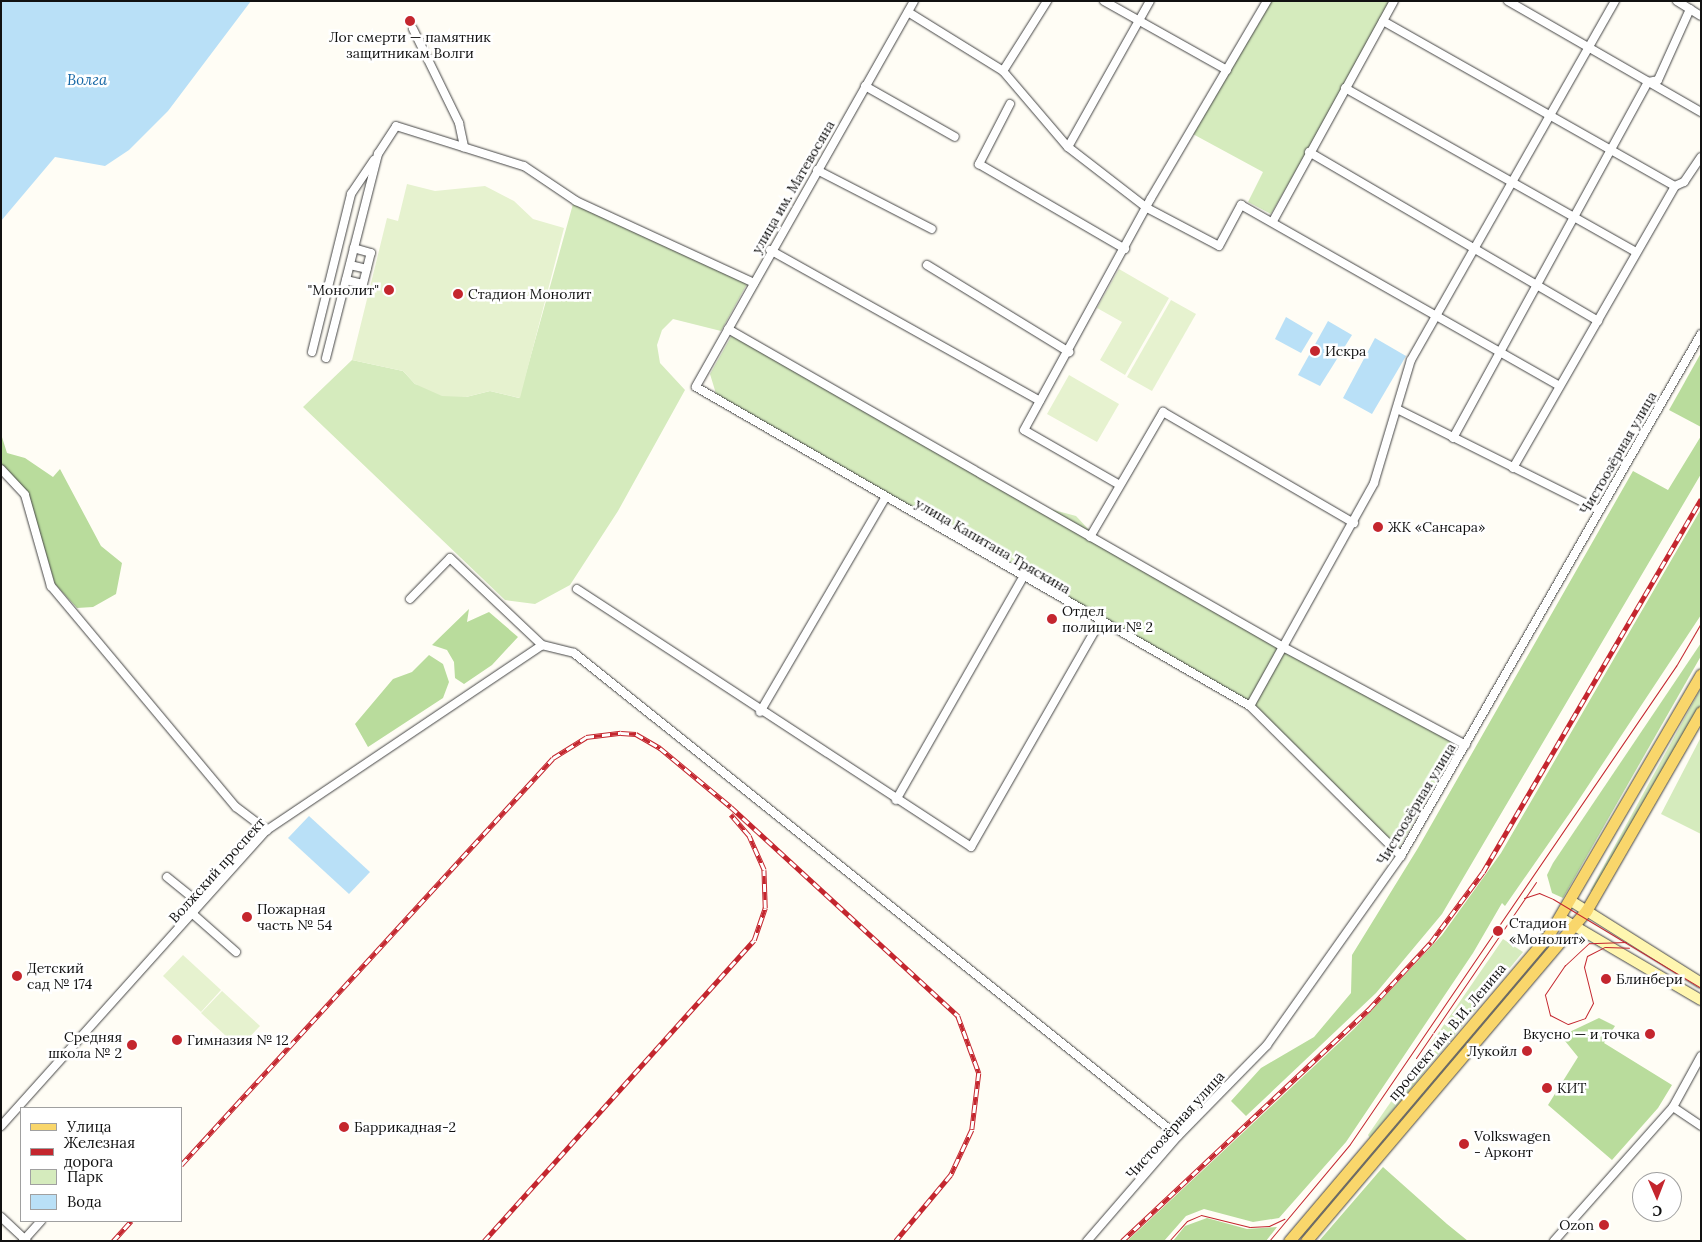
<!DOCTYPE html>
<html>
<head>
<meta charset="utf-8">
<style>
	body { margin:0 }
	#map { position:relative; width:1702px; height:1242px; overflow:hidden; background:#fffdf5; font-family:Lora,serif }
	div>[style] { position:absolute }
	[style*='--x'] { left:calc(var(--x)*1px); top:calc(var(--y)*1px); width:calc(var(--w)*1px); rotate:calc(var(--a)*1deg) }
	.green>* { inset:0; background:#d5ebbd }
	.forest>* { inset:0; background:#b9dc9c }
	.pitch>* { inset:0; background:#e6f2cf }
	.water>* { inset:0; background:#b9e0f7 }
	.roads { filter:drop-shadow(0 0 1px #444) drop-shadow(0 0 1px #444) }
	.street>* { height:8px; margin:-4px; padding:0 4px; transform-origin:4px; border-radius:4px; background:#fff }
	.secondary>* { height:10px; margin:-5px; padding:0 5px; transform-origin:5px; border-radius:5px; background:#fff6b0 }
	.primary>* { height:11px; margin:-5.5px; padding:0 5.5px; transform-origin:5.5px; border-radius:5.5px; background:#f9d66b }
	.tram>* { height:1px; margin:-0.5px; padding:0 0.5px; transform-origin:0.5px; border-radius:0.5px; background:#c4262e }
	.rail>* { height:4.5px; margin-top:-2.25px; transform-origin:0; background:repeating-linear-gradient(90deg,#fff 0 8px,#c4262e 0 16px); box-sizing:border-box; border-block:1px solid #c4262e }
	.dots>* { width:14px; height:14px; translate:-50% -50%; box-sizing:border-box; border:2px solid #fff; border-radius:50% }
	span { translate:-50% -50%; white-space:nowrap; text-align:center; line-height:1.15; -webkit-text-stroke:5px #fff; paint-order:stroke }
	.poi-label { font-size:14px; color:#111 }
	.right { translate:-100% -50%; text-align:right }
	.left { translate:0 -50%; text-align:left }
	.street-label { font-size:14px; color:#111 }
	.water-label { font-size:15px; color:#1768a6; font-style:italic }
	.frame { position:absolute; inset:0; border:2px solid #111; pointer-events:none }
	.legend { position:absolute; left:20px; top:1107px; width:162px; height:115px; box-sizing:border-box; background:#fff; border:1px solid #a0a0a0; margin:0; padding:6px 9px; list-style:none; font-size:15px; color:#111 }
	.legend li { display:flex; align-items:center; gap:10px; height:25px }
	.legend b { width:25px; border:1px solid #a0a0a0 }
	.north { position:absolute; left:1632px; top:1172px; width:50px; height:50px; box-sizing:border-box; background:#fff; border:1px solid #a0a0a0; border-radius:50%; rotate:179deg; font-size:14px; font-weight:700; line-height:20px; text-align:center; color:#111 }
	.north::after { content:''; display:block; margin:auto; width:18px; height:22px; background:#c4262e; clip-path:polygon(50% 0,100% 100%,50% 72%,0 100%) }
</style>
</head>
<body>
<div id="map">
	<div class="green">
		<i style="clip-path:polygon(1268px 1px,1393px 1px,1271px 214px,1248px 202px,1263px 172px,1191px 133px)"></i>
		<i style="clip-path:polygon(573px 204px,747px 284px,721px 331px,673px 319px,662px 330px,657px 345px,660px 363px,685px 390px,618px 511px,570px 585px,535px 604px,505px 600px,303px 407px,352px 360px,403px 371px,415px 384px,466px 397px,490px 391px,519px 398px)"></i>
		<i style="clip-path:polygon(732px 335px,1028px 503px,1076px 516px,1091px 532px,1282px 647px,1449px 737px,1452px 754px,1399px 848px,1251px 703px,717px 397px,710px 374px)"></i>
		<i style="clip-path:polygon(1701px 688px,1701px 704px,1595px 890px,1590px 891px)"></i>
		<i style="clip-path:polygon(1701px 737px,1701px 834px,1661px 814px)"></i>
		<i style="clip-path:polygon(1503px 939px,1523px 952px,1370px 1138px,1368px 1135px)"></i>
	</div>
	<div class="forest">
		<i style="clip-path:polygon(1701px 353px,1701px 427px,1669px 410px)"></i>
		<i style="clip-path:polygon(1px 434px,7px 453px,25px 458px,53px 477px,60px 469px,101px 546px,122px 563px,116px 594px,93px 607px,77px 608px,55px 584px,29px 497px,1px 463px)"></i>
		<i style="clip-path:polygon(1701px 436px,1701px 474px,1442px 914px,1376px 993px,1246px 1116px,1231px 1101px,1261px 1068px,1314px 1037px,1351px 993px,1352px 955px,1418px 848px,1633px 471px,1668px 490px)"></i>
		<i style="clip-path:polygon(1701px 509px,1701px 615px,1576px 804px,1505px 906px,1502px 903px,1473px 953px,1346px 1142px,1279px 1218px,1253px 1222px,1204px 1209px,1186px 1216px,1164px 1241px,1127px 1241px,1355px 1028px,1442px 935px,1501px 853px)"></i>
		<i style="clip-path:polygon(469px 609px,467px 622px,489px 612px,518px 637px,492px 665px,464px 684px,455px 678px,454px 662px,447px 650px,432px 645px)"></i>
		<i style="clip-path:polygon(1701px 643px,1701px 656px,1563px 898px,1552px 893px,1547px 875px,1553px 863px)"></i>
		<i style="clip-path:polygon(429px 655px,443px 664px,449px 682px,443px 698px,368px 747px,355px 724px,393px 679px,412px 672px)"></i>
		<i style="clip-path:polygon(1599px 1018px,1615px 1026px,1604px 1043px,1672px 1085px,1658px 1108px,1612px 1160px,1548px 1105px,1578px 1057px,1561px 1036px)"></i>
		<i style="clip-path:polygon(1383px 1167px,1447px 1224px,1468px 1241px,1319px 1241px)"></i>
		<i style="clip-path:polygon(1207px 1218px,1247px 1229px,1277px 1227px,1266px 1241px,1173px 1241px,1185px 1226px)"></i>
	</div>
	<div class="pitch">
		<i style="clip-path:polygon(407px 184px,435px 191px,485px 186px,514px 201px,533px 219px,564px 228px,520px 398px,490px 391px,466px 397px,442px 396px,415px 384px,403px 371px,352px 360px,387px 218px,398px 221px)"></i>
		<i style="clip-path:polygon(1119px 269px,1169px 298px,1125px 375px,1100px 360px,1122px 322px,1097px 308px)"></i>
		<i style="clip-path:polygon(1171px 300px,1196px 314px,1152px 391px,1127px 377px)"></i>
		<i style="clip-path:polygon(1069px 375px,1119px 404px,1097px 442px,1047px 414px)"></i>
		<i style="clip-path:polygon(183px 955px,221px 990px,201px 1012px,163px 976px)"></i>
		<i style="clip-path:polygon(222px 991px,260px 1026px,239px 1048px,201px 1013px)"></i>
	</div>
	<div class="water">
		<i style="clip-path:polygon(1px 1px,251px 1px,168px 111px,129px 150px,105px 166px,55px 157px,1px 221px)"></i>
		<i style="clip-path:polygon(1286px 317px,1313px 333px,1301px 353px,1275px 339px)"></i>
		<i style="clip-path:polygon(1328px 321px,1352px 335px,1320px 386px,1298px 375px)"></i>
		<i style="clip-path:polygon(1375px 338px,1406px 356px,1372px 414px,1343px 398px)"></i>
		<i style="clip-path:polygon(309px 816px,370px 872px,349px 894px,288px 838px)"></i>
	</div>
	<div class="roads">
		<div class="street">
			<i style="--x:914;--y:1;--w:443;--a:119.5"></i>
			<i style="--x:696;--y:387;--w:639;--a:29.93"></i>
			<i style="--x:1250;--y:706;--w:213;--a:44.8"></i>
			<i style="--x:1104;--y:1;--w:141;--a:29.3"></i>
			<i style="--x:1508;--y:1;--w:223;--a:29.9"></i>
			<i style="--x:1677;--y:1;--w:28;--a:32"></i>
			<i style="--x:908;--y:12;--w:112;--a:31.8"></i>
			<i style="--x:1003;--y:71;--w:100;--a:49.5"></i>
			<i style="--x:1068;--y:147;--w:100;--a:37.7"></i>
			<i style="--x:1147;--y:208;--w:81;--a:27.8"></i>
			<i style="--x:1219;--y:246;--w:47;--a:-61.8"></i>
			<i style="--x:1241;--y:205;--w:366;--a:29.6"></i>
			<i style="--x:1383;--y:21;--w:335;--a:29.5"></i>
			<i style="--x:413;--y:29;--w:105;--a:63.9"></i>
			<i style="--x:459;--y:123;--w:25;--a:78"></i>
			<i style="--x:1003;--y:71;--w:83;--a:-57.8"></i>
			<i style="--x:865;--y:86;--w:103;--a:29.5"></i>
			<i style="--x:1345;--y:88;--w:334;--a:29.4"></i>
			<i style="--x:1010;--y:104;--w:68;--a:117.3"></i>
			<i style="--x:979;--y:164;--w:169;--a:30.2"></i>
			<i style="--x:1068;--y:147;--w:167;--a:-60.7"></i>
			<i style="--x:1309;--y:152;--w:335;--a:30.3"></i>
			<i style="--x:817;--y:170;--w:129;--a:27.2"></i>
			<i style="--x:1273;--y:221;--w:251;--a:-61.2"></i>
			<i style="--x:770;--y:250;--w:309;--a:29.2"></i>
			<i style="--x:350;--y:265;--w:17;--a:13"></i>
			<i style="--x:927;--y:265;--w:167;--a:31.5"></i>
			<i style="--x:346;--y:280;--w:17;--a:13"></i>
			<i style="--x:363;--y:284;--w:32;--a:-76"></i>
			<i style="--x:371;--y:253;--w:18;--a:-164"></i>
			<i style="--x:728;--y:329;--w:642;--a:29.8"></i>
			<i style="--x:1285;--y:648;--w:205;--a:28.2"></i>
			<i style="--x:312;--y:352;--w:163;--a:-76.1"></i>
			<i style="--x:351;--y:194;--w:41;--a:-55.9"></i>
			<i style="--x:326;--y:358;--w:211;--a:-75.7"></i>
			<i style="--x:378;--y:154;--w:33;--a:-57"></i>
			<i style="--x:396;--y:126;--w:134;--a:17.4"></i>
			<i style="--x:524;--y:166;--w:63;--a:33.9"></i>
			<i style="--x:576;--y:201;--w:196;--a:24.7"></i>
			<i style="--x:1397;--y:409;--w:226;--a:26.6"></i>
			<i style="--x:1453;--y:438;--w:406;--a:-61.3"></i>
			<i style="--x:1648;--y:82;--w:10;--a:-11"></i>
			<i style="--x:1658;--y:80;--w:78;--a:-65.7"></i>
			<i style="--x:1513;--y:468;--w:325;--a:-60.1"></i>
			<i style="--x:1675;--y:186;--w:10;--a:-24"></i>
			<i style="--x:1684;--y:182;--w:30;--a:-56"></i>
			<i style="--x:1;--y:469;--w:35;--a:47"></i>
			<i style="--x:25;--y:495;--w:95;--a:74.1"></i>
			<i style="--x:51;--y:586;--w:288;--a:50.1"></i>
			<i style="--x:236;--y:807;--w:39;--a:37"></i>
			<i style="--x:1118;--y:484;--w:108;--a:-150.1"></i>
			<i style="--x:1024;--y:430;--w:264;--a:-61.3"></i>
			<i style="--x:1151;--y:198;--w:229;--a:-59.5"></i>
			<i style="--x:1090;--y:537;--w:145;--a:-59.7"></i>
			<i style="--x:1163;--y:412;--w:221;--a:30.2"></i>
			<i style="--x:577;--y:589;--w:471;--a:33.2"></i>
			<i style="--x:971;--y:847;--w:259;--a:-60.2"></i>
			<i style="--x:410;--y:599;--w:57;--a:-45.7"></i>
			<i style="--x:450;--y:558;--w:127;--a:43.4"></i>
			<i style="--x:542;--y:645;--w:33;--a:14"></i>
			<i style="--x:574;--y:653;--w:773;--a:38.65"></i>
			<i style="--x:1250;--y:706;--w:255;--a:-60.9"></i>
			<i style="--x:1374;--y:483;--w:128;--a:-73.3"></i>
			<i style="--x:1411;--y:360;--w:413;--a:-60.4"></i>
			<i style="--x:760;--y:712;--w:248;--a:-59.7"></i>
			<i style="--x:896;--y:800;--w:257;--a:-60.3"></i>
			<i style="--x:167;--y:877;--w:32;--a:39"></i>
			<i style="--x:192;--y:897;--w:18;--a:84"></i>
			<i style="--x:194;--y:915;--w:56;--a:41.4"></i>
			<i style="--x:1673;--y:1107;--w:34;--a:34"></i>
			<i style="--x:1;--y:1126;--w:398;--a:-48.1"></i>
			<i style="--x:267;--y:830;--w:331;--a:-33.9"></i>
			<i style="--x:1;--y:1217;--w:35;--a:43"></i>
			<i style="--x:23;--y:1241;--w:27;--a:-48"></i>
			<i style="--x:1087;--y:1241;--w:139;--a:-49.1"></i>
			<i style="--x:1178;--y:1136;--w:127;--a:-45.6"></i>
			<i style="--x:1267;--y:1045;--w:232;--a:-54.7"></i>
			<i style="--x:1401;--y:856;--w:602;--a:-60.11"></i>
			<i style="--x:1554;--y:1241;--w:179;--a:-48.4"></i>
			<i style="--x:1673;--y:1107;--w:58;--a:-61.2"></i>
		</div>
		<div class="secondary">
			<i style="--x:1571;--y:901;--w:154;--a:32.2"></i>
			<i style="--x:1561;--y:918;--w:162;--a:30.4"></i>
		</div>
		<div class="primary">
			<i style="--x:1289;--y:1241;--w:400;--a:-49.7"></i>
			<i style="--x:1548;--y:936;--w:303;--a:-59.7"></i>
			<i style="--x:1306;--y:1241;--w:433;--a:-49.7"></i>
			<i style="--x:1586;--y:911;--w:230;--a:-60"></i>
		</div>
	</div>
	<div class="tram">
		<i style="--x:1524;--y:898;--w:16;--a:-18"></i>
		<i style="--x:1539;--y:893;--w:15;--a:23"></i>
		<i style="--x:1553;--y:899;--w:173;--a:31"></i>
		<i style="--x:1626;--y:942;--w:37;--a:178"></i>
		<i style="--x:1589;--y:943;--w:33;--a:137"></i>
		<i style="--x:1565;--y:965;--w:36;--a:124"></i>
		<i style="--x:1545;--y:995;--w:21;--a:76"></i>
		<i style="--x:1550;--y:1015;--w:20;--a:27"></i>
		<i style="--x:1568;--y:1024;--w:18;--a:-19"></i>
		<i style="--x:1585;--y:1018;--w:17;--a:-62"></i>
		<i style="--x:1593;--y:1003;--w:37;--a:-104"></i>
		<i style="--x:1584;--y:967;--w:11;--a:-75"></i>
		<i style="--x:1587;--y:956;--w:20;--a:-27"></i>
		<i style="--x:1605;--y:947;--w:24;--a:2"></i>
		<i style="--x:1416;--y:1058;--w:213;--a:-55.7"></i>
		<i style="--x:1169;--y:1241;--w:27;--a:-48"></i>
		<i style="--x:1187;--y:1221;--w:15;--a:-23"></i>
		<i style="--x:1201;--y:1215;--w:50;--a:13.8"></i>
		<i style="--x:1250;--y:1227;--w:19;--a:-3"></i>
		<i style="--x:1269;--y:1226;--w:17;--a:-25"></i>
		<i style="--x:1269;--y:1241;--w:126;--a:-50.1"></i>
		<i style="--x:1350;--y:1144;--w:579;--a:-55.71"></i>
		<i style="--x:1676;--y:666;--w:50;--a:-59.8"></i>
	</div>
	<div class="rail">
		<i style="--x:181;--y:1165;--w:551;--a:-47.57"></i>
		<i style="--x:553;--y:758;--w:39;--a:-32"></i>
		<i style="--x:586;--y:737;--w:35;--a:-7"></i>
		<i style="--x:621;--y:733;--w:15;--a:4"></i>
		<i style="--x:636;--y:734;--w:28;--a:30"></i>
		<i style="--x:660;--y:748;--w:92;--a:39.7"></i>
		<i style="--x:731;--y:807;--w:309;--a:42.6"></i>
		<i style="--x:958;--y:1016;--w:61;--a:69.8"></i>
		<i style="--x:979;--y:1073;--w:57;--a:97"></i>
		<i style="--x:972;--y:1130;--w:50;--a:115"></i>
		<i style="--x:951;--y:1175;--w:86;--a:129.8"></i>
		<i style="--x:113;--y:1241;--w:27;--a:-48"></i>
		<i style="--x:484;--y:1241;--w:404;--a:-48.1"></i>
		<i style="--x:754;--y:940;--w:34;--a:-71"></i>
		<i style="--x:765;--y:908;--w:38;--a:-92"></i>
		<i style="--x:764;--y:870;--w:37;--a:-114"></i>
		<i style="--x:749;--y:836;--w:28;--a:-131"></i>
		<i style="--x:1122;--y:1241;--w:339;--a:-43.2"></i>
		<i style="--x:1369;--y:1009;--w:91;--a:-47.2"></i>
		<i style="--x:1431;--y:942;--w:87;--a:-53.4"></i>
		<i style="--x:1483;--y:872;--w:432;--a:-59.7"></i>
	</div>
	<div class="dots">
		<i style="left:410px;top:21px;background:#c4262e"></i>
		<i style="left:389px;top:290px;background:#c4262e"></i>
		<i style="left:458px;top:294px;background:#c4262e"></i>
		<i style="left:1315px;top:351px;background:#c4262e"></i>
		<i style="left:1378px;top:527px;background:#c4262e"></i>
		<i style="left:1052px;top:619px;background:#c4262e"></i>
		<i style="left:247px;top:917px;background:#c4262e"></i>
		<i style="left:1498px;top:931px;background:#c4262e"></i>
		<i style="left:17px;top:976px;background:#c4262e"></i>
		<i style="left:1606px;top:979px;background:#c4262e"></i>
		<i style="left:1650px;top:1034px;background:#c4262e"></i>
		<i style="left:177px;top:1040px;background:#c4262e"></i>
		<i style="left:132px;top:1045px;background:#c4262e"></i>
		<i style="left:1527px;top:1051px;background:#c4262e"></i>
		<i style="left:1547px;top:1088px;background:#c4262e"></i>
		<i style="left:344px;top:1127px;background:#c4262e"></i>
		<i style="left:1464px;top:1144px;background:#c4262e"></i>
		<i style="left:1604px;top:1225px;background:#c4262e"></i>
	</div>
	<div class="poi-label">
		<span style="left:410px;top:45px">Лог смерти — памятник<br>защитникам Волги</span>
		<span class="right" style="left:379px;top:290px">"Монолит"</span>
		<span class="left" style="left:468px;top:294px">Стадион Монолит</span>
		<span class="left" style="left:1325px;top:351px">Искра</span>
		<span class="left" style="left:1388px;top:527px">ЖК «Сансара»</span>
		<span class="left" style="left:1062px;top:619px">Отдел<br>полиции № 2</span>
		<span class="left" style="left:257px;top:917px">Пожарная<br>часть № 54</span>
		<span class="left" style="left:1509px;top:931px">Стадион<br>«Монолит»</span>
		<span class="left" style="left:27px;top:976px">Детский<br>сад № 174</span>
		<span class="left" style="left:1616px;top:979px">Блинбери</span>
		<span class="right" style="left:1640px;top:1034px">Вкусно — и точка</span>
		<span class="right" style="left:122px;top:1045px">Средняя<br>школа № 2</span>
		<span class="left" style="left:187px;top:1040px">Гимназия № 12</span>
		<span class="right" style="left:1517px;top:1051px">Лукойл</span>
		<span class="left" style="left:1557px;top:1088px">КИТ</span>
		<span class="left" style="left:354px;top:1127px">Баррикадная-2</span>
		<span class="left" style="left:1474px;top:1144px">Volkswagen<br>- Арконт</span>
		<span class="right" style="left:1594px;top:1225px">Ozon</span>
	</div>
	<div class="street-label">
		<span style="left:793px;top:187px;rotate:-60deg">улица им. Матевосяна</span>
		<span style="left:1618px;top:453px;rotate:-60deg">Чистоозёрная улица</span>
		<span style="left:993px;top:546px;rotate:30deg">улица Капитана Тряскина</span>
		<span style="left:1416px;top:804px;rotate:-59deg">Чистоозёрная улица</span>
		<span style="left:217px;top:870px;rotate:-48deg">Волжский проспект</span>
		<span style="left:1447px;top:1032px;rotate:-50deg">проспект им. В.И. Ленина</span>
		<span style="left:1175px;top:1125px;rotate:-48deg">Чистоозёрная улица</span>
	</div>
	<div class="water-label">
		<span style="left:87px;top:80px">Волга</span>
	</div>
	<div class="frame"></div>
	<ul class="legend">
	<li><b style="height:6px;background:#f9d66b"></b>Улица</li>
	<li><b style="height:6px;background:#c4262e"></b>Железная дорога</li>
	<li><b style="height:14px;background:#d5ebbd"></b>Парк</li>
	<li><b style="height:14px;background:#b9e0f7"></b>Вода</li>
	</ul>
	<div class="north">С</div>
</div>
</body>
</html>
